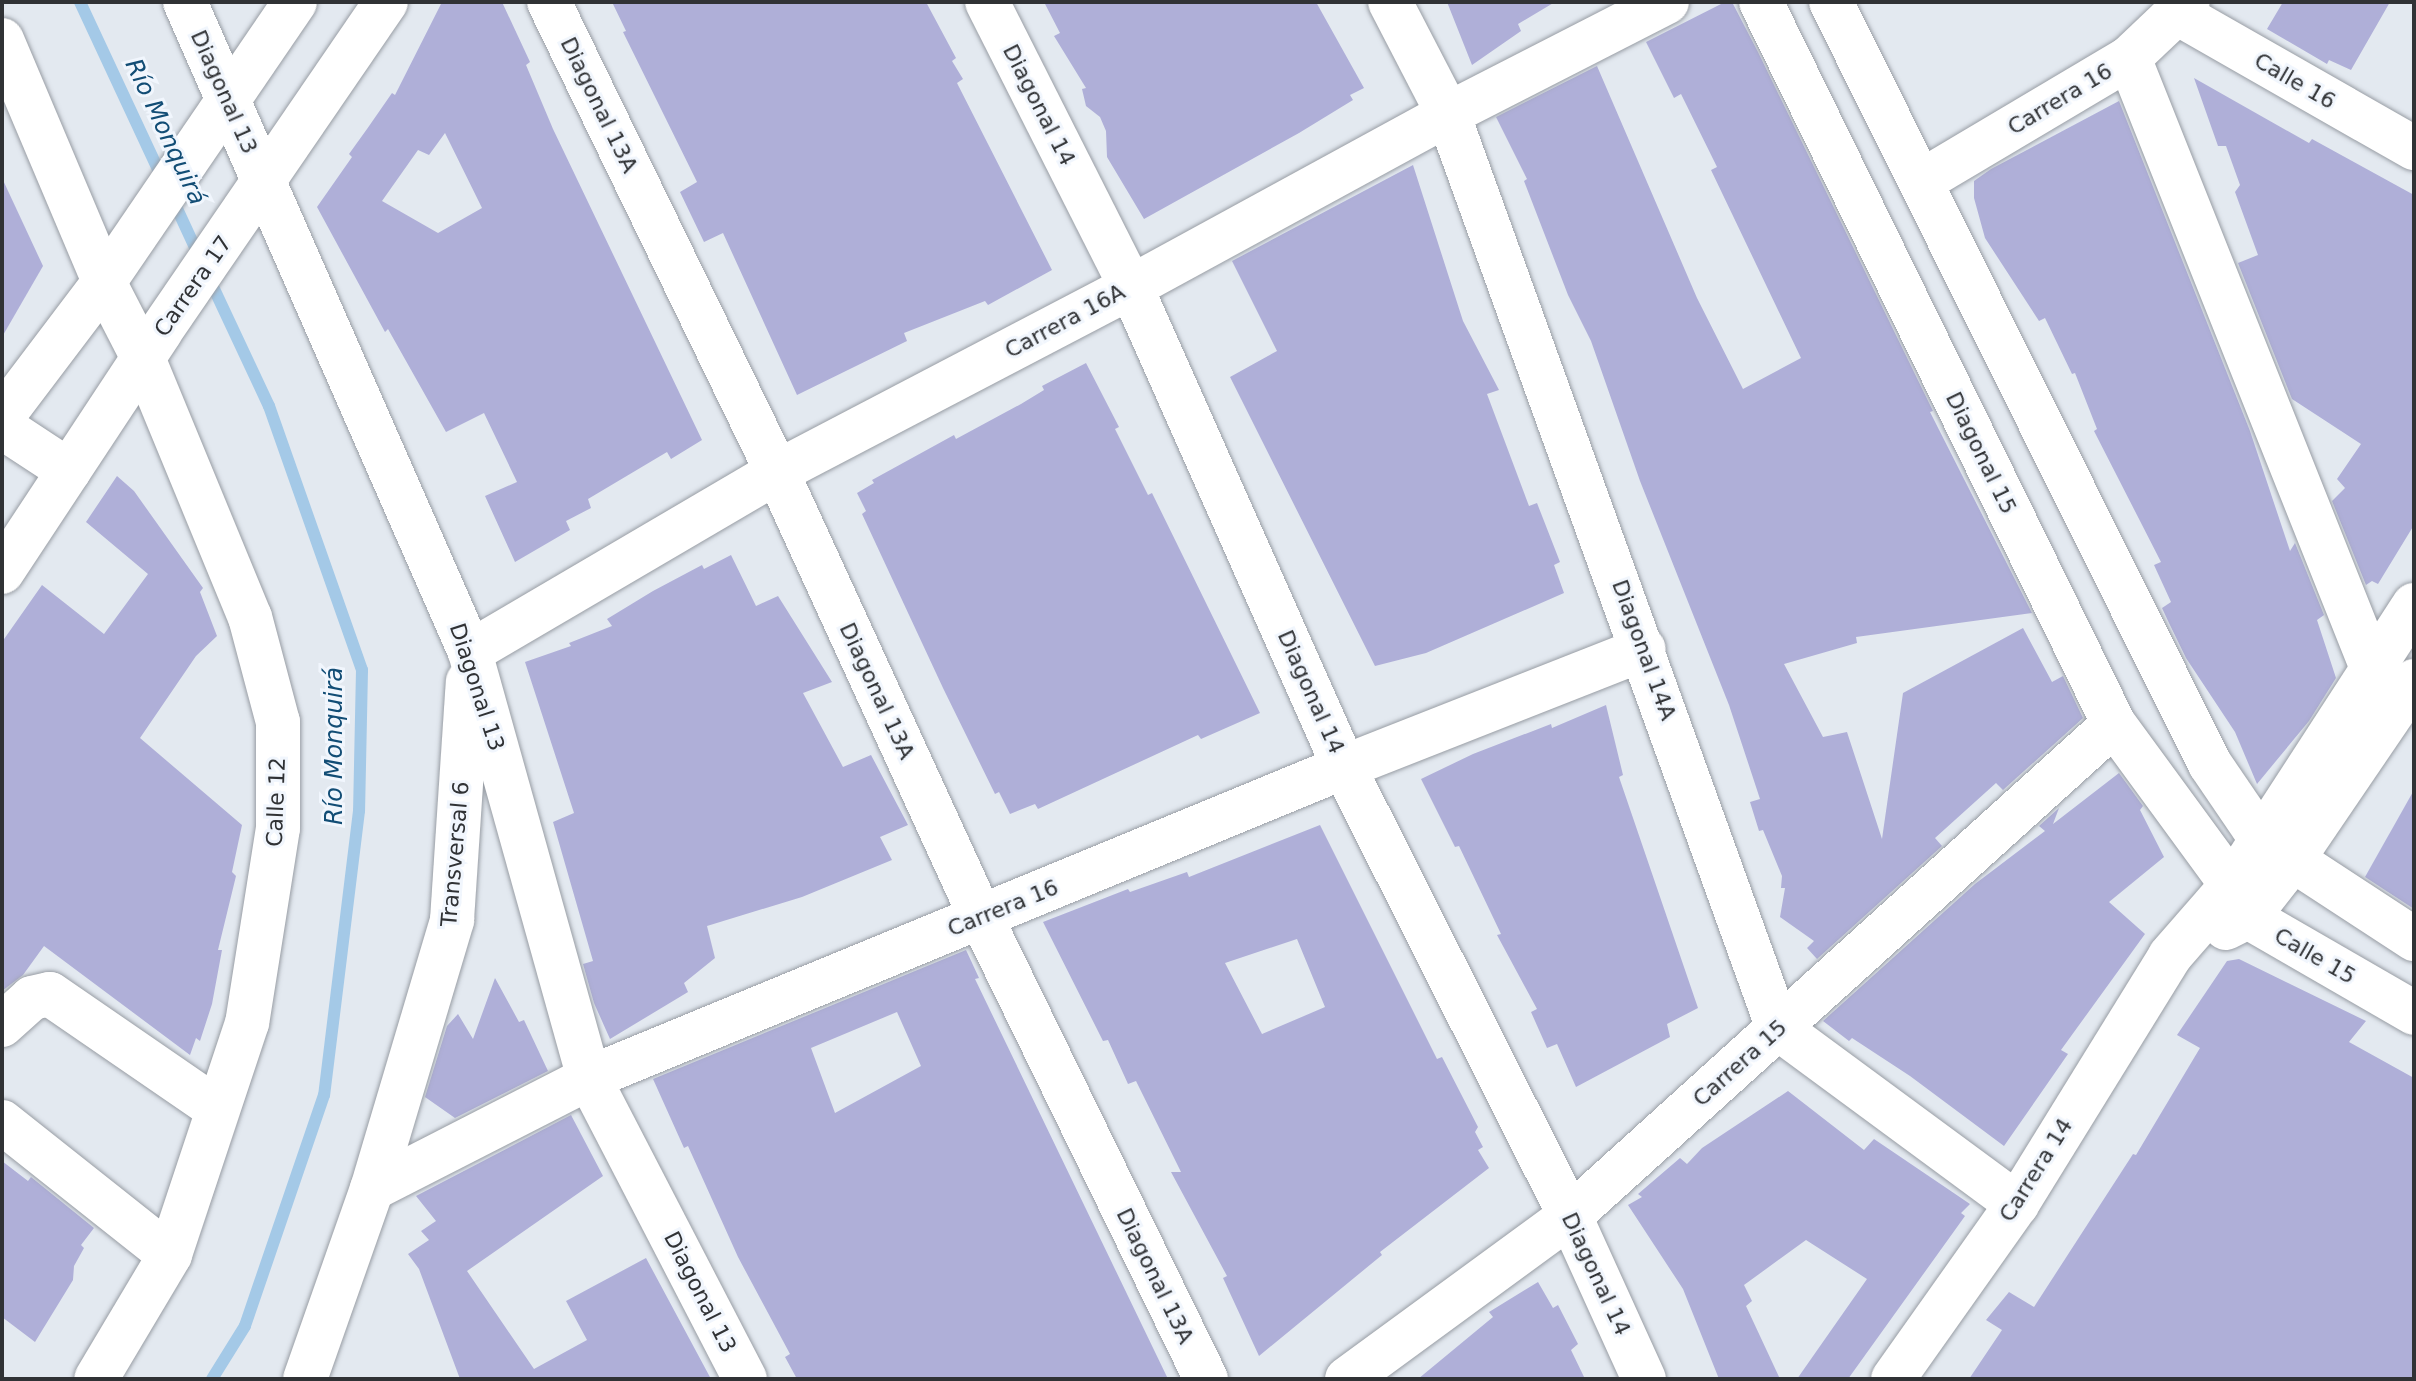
<!DOCTYPE html>
<html>
<head>
<meta charset="utf-8">
<style>
	body { margin:0 }
	#map { position:relative; width:2416px; height:1381px; overflow:hidden; background:#e3e9f0; font-family:"DejaVu Sans",sans-serif }
	div>[style] { position:absolute }
	[style*='--x'] { left:calc(var(--x)*1px); top:calc(var(--y)*1px); width:calc(var(--w)*1px); rotate:calc(var(--a)*1deg) }
	.stream>* { height:12px; margin:-6px; padding:0 6px; transform-origin:6px; border-radius:6px; background:#a4c9e7 }
	.building>* { inset:0; background:#afafd8 }
	.roads { filter:drop-shadow(0 0 2px #989da4) drop-shadow(0 0 2px #989da4) }
	.minor>* { height:44px; margin:-22px; padding:0 22px; transform-origin:22px; border-radius:22px; background:#fff }
	.major>* { height:44px; margin:-22px; padding:0 22px; transform-origin:22px; border-radius:22px; background:#fff }
	span { translate:-50% -50%; white-space:nowrap; text-align:center; line-height:1.15; -webkit-text-stroke:6px #f1f6fd; paint-order:stroke }
	.street-label { font-size:22px; color:#303235 }
	.water-label { font-size:24px; color:#124d75; font-style:italic }
	.frame { position:absolute; inset:0; border:4px solid #303235; pointer-events:none }
</style>
</head>
<body>
<div id="map">
	<div class="stream">
		<i style="--x:80;--y:2;--w:196;--a:65"></i>
		<i style="--x:173;--y:200;--w:62;--a:65.1"></i>
		<i style="--x:208;--y:276;--w:144;--a:64.9"></i>
		<i style="--x:269;--y:406;--w:280;--a:70.6"></i>
		<i style="--x:362;--y:670;--w:141;--a:91.2"></i>
		<i style="--x:359;--y:811;--w:286;--a:97"></i>
		<i style="--x:324;--y:1095;--w:244;--a:108.9"></i>
		<i style="--x:245;--y:1326;--w:62;--a:121.9"></i>
	</div>
	<div class="building">
		<i style="clip-path:polygon(evenodd,442px 2px,502px 2px,530px 62px,526px 65px,553px 129px,702px 440px,671px 459px,667px 452px,588px 499px,591px 508px,566px 521px,570px 530px,515px 562px,485px 496px,517px 482px,484px 413px,446px 432px,388px 329px,385px 332px,317px 207px,352px 157px,349px 154px,367px 129px,392px 93px,395px 95px,442px 2px,445px 133px,482px 208px,438px 233px,382px 201px,418px 150px,429px 155px,445px 133px)"></i>
		<i style="clip-path:polygon(612px 2px,926px 2px,956px 58px,952px 61px,963px 79px,957px 83px,1052px 270px,988px 305px,985px 301px,904px 333px,907px 341px,797px 395px,723px 233px,704px 242px,680px 192px,697px 182px,623px 32px,626px 31px)"></i>
		<i style="clip-path:polygon(1044px 2px,1316px 2px,1364px 88px,1350px 95px,1353px 100px,1299px 133px,1144px 219px,1107px 157px,1106px 131px,1100px 117px,1086px 106px,1082px 89px,1086px 88px,1054px 36px,1060px 33px)"></i>
		<i style="clip-path:polygon(1447px 2px,1555px 2px,1518px 24px,1521px 31px,1472px 65px)"></i>
		<i style="clip-path:polygon(1725px 2px,1732px 2px,1758px 52px,1933px 411px,1930px 412px,2032px 613px,1856px 637px,1857px 643px,1784px 664px,1823px 737px,1847px 732px,1882px 839px,1903px 693px,2023px 628px,2052px 682px,2063px 676px,2083px 718px,2003px 790px,1996px 783px,1935px 838px,1942px 846px,1817px 959px,1807px 948px,1814px 941px,1780px 917px,1785px 888px,1781px 888px,1782px 876px,1763px 830px,1759px 831px,1750px 802px,1760px 799px,1729px 705px,1640px 481px,1591px 341px,1568px 295px,1524px 181px,1527px 179px,1496px 117px,1597px 66px,1697px 298px,1743px 389px,1801px 358px,1711px 170px,1717px 167px,1681px 94px,1674px 98px,1646px 42px)"></i>
		<i style="clip-path:polygon(2283px 2px,2390px 2px,2351px 70px,2329px 60px,2327px 64px,2267px 29px)"></i>
		<i style="clip-path:polygon(2194px 78px,2309px 143px,2312px 139px,2414px 195px,2414px 525px,2378px 584px,2372px 581px,2366px 585px,2332px 501px,2345px 488px,2337px 479px,2361px 444px,2292px 399px,2238px 263px,2258px 255px,2235px 192px,2240px 185px,2226px 146px,2218px 146px)"></i>
		<i style="clip-path:polygon(2119px 101px,2250px 431px,2290px 551px,2295px 543px,2324px 615px,2317px 620px,2336px 678px,2309px 721px,2257px 784px,2235px 732px,2186px 658px,2169px 623px,2162px 608px,2171px 602px,2154px 565px,2161px 562px,2094px 431px,2097px 429px,2075px 373px,2072px 374px,2045px 318px,2039px 321px,1985px 238px,1974px 198px,1974px 181px,1991px 169px)"></i>
		<i style="clip-path:polygon(1413px 165px,1463px 321px,1499px 390px,1487px 394px,1529px 506px,1537px 503px,1560px 562px,1554px 565px,1564px 593px,1426px 653px,1375px 666px,1230px 377px,1277px 351px,1232px 261px)"></i>
		<i style="clip-path:polygon(2px 178px,43px 266px,2px 337px)"></i>
		<i style="clip-path:polygon(1086px 363px,1119px 427px,1115px 429px,1148px 495px,1152px 493px,1260px 713px,1201px 739px,1198px 735px,1038px 809px,1035px 804px,1010px 814px,999px 792px,995px 794px,943px 688px,862px 514px,866px 511px,857px 493px,874px 483px,872px 480px,954px 435px,956px 439px,1021px 404px,1044px 390px,1042px 386px)"></i>
		<i style="clip-path:polygon(117px 476px,134px 491px,203px 588px,200px 592px,217px 636px,196px 656px,140px 738px,242px 825px,232px 872px,236px 876px,218px 950px,222px 950px,212px 1004px,200px 1041px,196px 1038px,190px 1055px,44px 946px,23px 975px,2px 991px,2px 642px,42px 585px,104px 634px,148px 574px,86px 522px)"></i>
		<i style="clip-path:polygon(731px 555px,756px 606px,778px 596px,832px 682px,803px 693px,843px 767px,871px 755px,908px 825px,880px 837px,892px 860px,802px 897px,707px 926px,715px 958px,684px 983px,688px 992px,610px 1039px,594px 1003px,583px 964px,593px 961px,553px 822px,574px 813px,525px 662px,571px 646px,569px 643px,612px 626px,607px 619px,653px 591px,702px 565px,704px 569px)"></i>
		<i style="clip-path:polygon(1606px 705px,1623px 775px,1619px 777px,1698px 1008px,1667px 1024px,1670px 1037px,1576px 1087px,1557px 1044px,1547px 1048px,1531px 1012px,1537px 1009px,1497px 935px,1501px 934px,1459px 846px,1455px 847px,1421px 779px,1473px 754px,1551px 724px,1552px 728px)"></i>
		<i style="clip-path:polygon(2119px 773px,2143px 806px,2140px 810px,2164px 857px,2109px 902px,2145px 934px,2061px 1050px,2068px 1054px,2004px 1146px,1910px 1076px,1852px 1038px,1849px 1041px,1823px 1021px,1975px 884px,2045px 831px,2039px 826px,2059px 808px,2053px 824px)"></i>
		<i style="clip-path:polygon(2414px 790px,2414px 909px,2365px 877px)"></i>
		<i style="clip-path:polygon(evenodd,1320px 825px,1437px 1059px,1442px 1057px,1478px 1127px,1475px 1132px,1483px 1147px,1478px 1150px,1489px 1168px,1380px 1252px,1382px 1255px,1259px 1356px,1223px 1278px,1227px 1276px,1171px 1172px,1181px 1172px,1136px 1081px,1128px 1084px,1108px 1040px,1103px 1041px,1043px 922px,1128px 889px,1130px 892px,1187px 872px,1189px 877px,1320px 825px,1297px 939px,1325px 1007px,1262px 1034px,1225px 963px,1297px 939px)"></i>
		<i style="clip-path:polygon(evenodd,966px 950px,979px 978px,975px 979px,1168px 1379px,797px 1379px,785px 1357px,790px 1354px,738px 1257px,688px 1146px,684px 1148px,653px 1079px,966px 950px,897px 1012px,921px 1066px,835px 1113px,811px 1048px,897px 1012px)"></i>
		<i style="clip-path:polygon(2239px 959px,2366px 1021px,2349px 1042px,2414px 1078px,2414px 1379px,1969px 1379px,2002px 1330px,1986px 1320px,2009px 1292px,2034px 1307px,2133px 1154px,2136px 1155px,2200px 1048px,2177px 1035px,2227px 961px)"></i>
		<i style="clip-path:polygon(495px 978px,519px 1022px,524px 1020px,548px 1071px,455px 1118px,425px 1097px,447px 1026px,458px 1014px,473px 1039px)"></i>
		<i style="clip-path:polygon(1788px 1091px,1864px 1150px,1874px 1139px,1970px 1204px,1961px 1213px,1965px 1216px,1848px 1379px,1797px 1379px,1867px 1279px,1806px 1240px,1744px 1285px,1752px 1301px,1746px 1306px,1780px 1379px,1719px 1379px,1683px 1289px,1628px 1205px,1642px 1197px,1638px 1194px,1680px 1158px,1687px 1164px,1702px 1148px)"></i>
		<i style="clip-path:polygon(571px 1115px,603px 1176px,467px 1271px,534px 1369px,587px 1340px,566px 1301px,646px 1258px,711px 1379px,460px 1379px,419px 1269px,408px 1254px,429px 1240px,421px 1231px,436px 1221px,416px 1196px)"></i>
		<i style="clip-path:polygon(2px 1161px,28px 1181px,31px 1177px,94px 1228px,81px 1245px,84px 1248px,74px 1266px,73px 1280px,35px 1342px,2px 1317px)"></i>
		<i style="clip-path:polygon(1538px 1282px,1553px 1308px,1558px 1305px,1578px 1344px,1571px 1350px,1585px 1379px,1418px 1379px,1493px 1317px,1489px 1312px)"></i>
	</div>
	<div class="roads">
		<div class="minor">
			<i style="--x:185;--y:2;--w:710;--a:66.32"></i>
			<i style="--x:470;--y:652;--w:442;--a:74.4"></i>
			<i style="--x:589;--y:1078;--w:339;--a:62.6"></i>
			<i style="--x:549;--y:2;--w:522;--a:64.12"></i>
			<i style="--x:777;--y:472;--w:490;--a:65.4"></i>
			<i style="--x:981;--y:917;--w:514;--a:64.03"></i>
			<i style="--x:987;--y:2;--w:319;--a:63.2"></i>
			<i style="--x:1131;--y:287;--w:525;--a:66.07"></i>
			<i style="--x:1344;--y:767;--w:503;--a:63.28"></i>
			<i style="--x:1570;--y:1216;--w:179;--a:65.6"></i>
			<i style="--x:1390;--y:2;--w:126;--a:62.6"></i>
			<i style="--x:1448;--y:114;--w:972;--a:70.15"></i>
			<i style="--x:1778;--y:1028;--w:297;--a:36.4"></i>
			<i style="--x:1761;--y:2;--w:804;--a:63.95"></i>
			<i style="--x:2114;--y:724;--w:200;--a:53.8"></i>
			<i style="--x:2232;--y:885;--w:36;--a:63"></i>
			<i style="--x:2248;--y:917;--w:192;--a:30"></i>
			<i style="--x:1831;--y:2;--w:851;--a:63.56"></i>
			<i style="--x:2210;--y:764;--w:91;--a:55.8"></i>
			<i style="--x:2261;--y:839;--w:183;--a:33.2"></i>
			<i style="--x:2177;--y:13;--w:273;--a:29.7"></i>
			<i style="--x:2;--y:40;--w:263;--a:67.1"></i>
			<i style="--x:104;--y:282;--w:85;--a:62.8"></i>
			<i style="--x:143;--y:358;--w:280;--a:67.6"></i>
			<i style="--x:250;--y:617;--w:109;--a:75.1"></i>
			<i style="--x:278;--y:722;--w:106;--a:90"></i>
			<i style="--x:278;--y:828;--w:197;--a:99"></i>
			<i style="--x:247;--y:1023;--w:244;--a:108.4"></i>
			<i style="--x:170;--y:1255;--w:144;--a:120.8"></i>
			<i style="--x:2129;--y:58;--w:657;--a:68.28"></i>
			<i style="--x:1922;--y:181;--w:241;--a:-30.7"></i>
			<i style="--x:2129;--y:58;--w:81;--a:-43.5"></i>
			<i style="--x:2;--y:427;--w:80;--a:33.3"></i>
			<i style="--x:470;--y:652;--w:356;--a:-30.4"></i>
			<i style="--x:777;--y:472;--w:399;--a:-27.6"></i>
			<i style="--x:1131;--y:287;--w:361;--a:-28.6"></i>
			<i style="--x:1448;--y:114;--w:246;--a:-27.1"></i>
			<i style="--x:2226;--y:928;--w:25;--a:-27"></i>
			<i style="--x:2248;--y:917;--w:70;--a:-52"></i>
			<i style="--x:2291;--y:862;--w:219;--a:-55.8"></i>
			<i style="--x:2;--y:1025;--w:40;--a:-42"></i>
			<i style="--x:32;--y:998;--w:18;--a:-13"></i>
			<i style="--x:50;--y:994;--w:201;--a:34.5"></i>
			<i style="--x:2;--y:1122;--w:214;--a:38.4"></i>
			<i style="--x:372;--y:1189;--w:244;--a:-27.1"></i>
			<i style="--x:589;--y:1078;--w:817;--a:-22.39"></i>
			<i style="--x:1344;--y:767;--w:322;--a:-21.5"></i>
			<i style="--x:305;--y:1379;--w:201;--a:-70.6"></i>
			<i style="--x:372;--y:1189;--w:281;--a:-73.4"></i>
			<i style="--x:452;--y:920;--w:239;--a:-86.2"></i>
			<i style="--x:1347;--y:1379;--w:276;--a:-36.2"></i>
			<i style="--x:1570;--y:1216;--w:733;--a:-42.13"></i>
			<i style="--x:1893;--y:1379;--w:214;--a:-54.7"></i>
			<i style="--x:2017;--y:1204;--w:291;--a:-58.3"></i>
			<i style="--x:2170;--y:956;--w:94;--a:-48.9"></i>
			<i style="--x:2232;--y:885;--w:334;--a:-57"></i>
		</div>
		<div class="major">
			<i style="--x:2;--y:417;--w:169;--a:-52.9"></i>
			<i style="--x:104;--y:282;--w:339;--a:-55.7"></i>
			<i style="--x:2;--y:572;--w:287;--a:-56.6"></i>
			<i style="--x:160;--y:332;--w:400;--a:-55.6"></i>
		</div>
	</div>
	<div class="street-label">
		<span style="left:2295px;top:81px;rotate:30deg">Calle 16</span>
		<span style="left:224px;top:92px;rotate:66deg">Diagonal 13</span>
		<span style="left:2060px;top:99px;rotate:-31deg">Carrera 16</span>
		<span style="left:599px;top:105px;rotate:64deg">Diagonal 13A</span>
		<span style="left:1039px;top:105px;rotate:63deg">Diagonal 14</span>
		<span style="left:193px;top:286px;rotate:-55deg">Carrera 17</span>
		<span style="left:1065px;top:321px;rotate:-28deg">Carrera 16A</span>
		<span style="left:1981px;top:453px;rotate:64deg">Diagonal 15</span>
		<span style="left:1644px;top:650px;rotate:70deg">Diagonal 14A</span>
		<span style="left:477px;top:687px;rotate:72deg">Diagonal 13</span>
		<span style="left:877px;top:691px;rotate:65deg">Diagonal 13A</span>
		<span style="left:1311px;top:692px;rotate:66deg">Diagonal 14</span>
		<span style="left:276px;top:802px;rotate:-88deg">Calle 12</span>
		<span style="left:455px;top:854px;rotate:-85deg">Transversal 6</span>
		<span style="left:1003px;top:908px;rotate:-22deg">Carrera 16</span>
		<span style="left:2315px;top:956px;rotate:30deg">Calle 15</span>
		<span style="left:1740px;top:1063px;rotate:-42deg">Carrera 15</span>
		<span style="left:2036px;top:1170px;rotate:-58deg">Carrera 14</span>
		<span style="left:1596px;top:1274px;rotate:65deg">Diagonal 14</span>
		<span style="left:1155px;top:1276px;rotate:64deg">Diagonal 13A</span>
		<span style="left:700px;top:1292px;rotate:63deg">Diagonal 13</span>
	</div>
	<div class="water-label">
		<span style="left:165px;top:132px;rotate:65deg">Río Monquirá</span>
		<span style="left:335px;top:746px;rotate:-90deg">Río Monquirá</span>
	</div>
	<div class="frame"></div>
</div>
</body>
</html>
